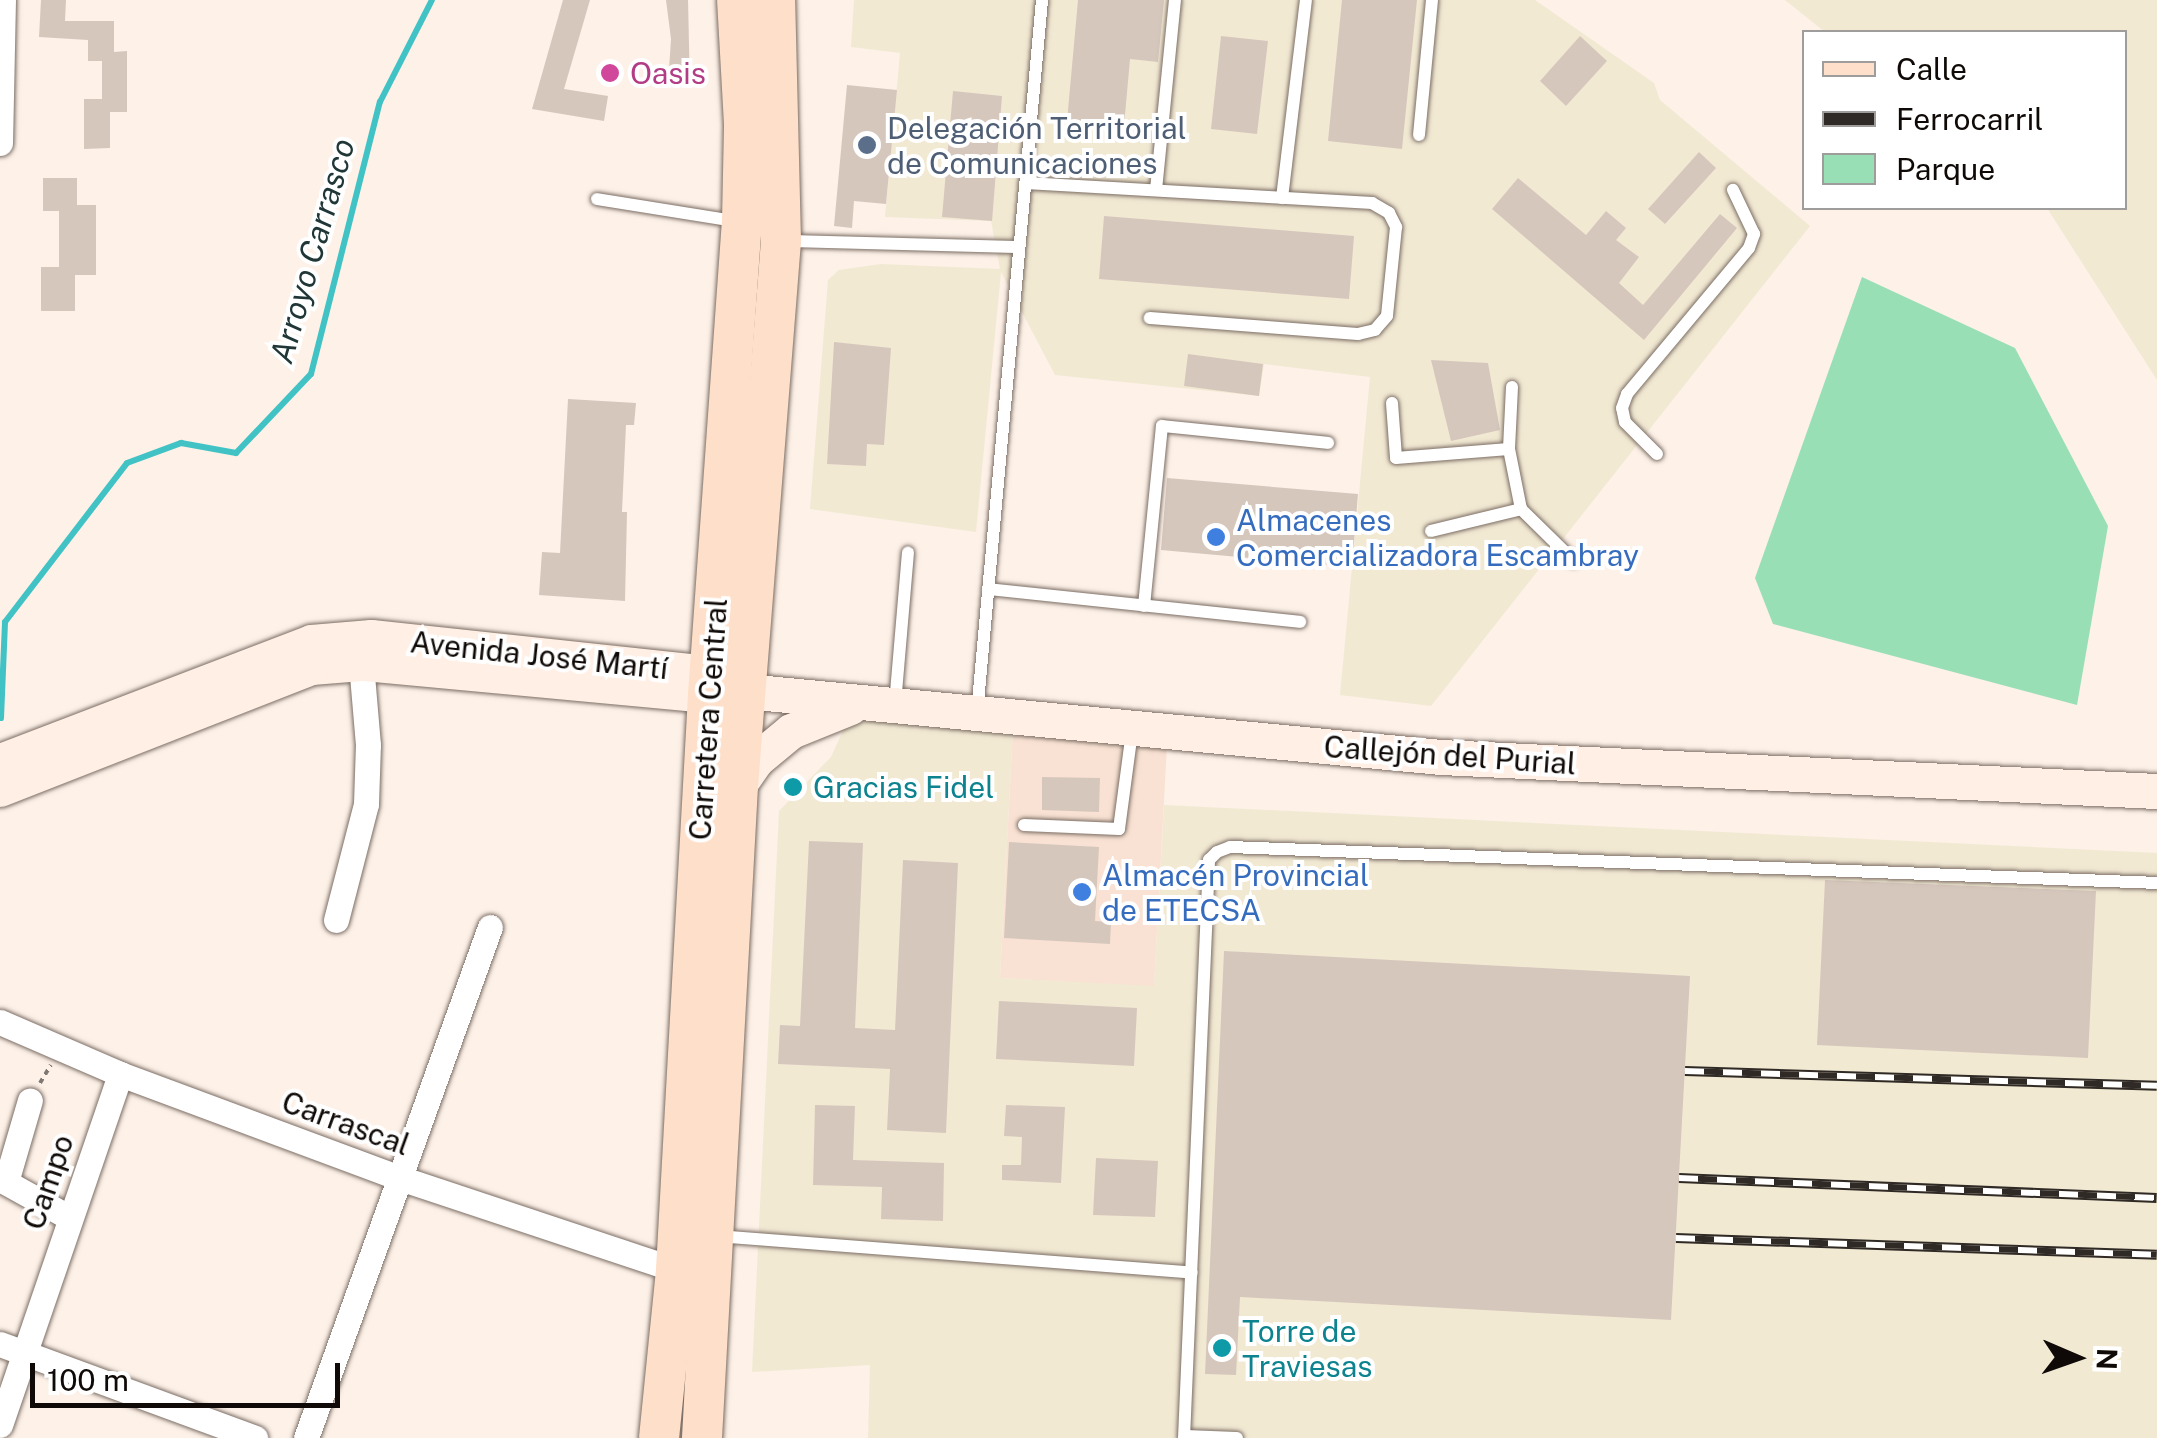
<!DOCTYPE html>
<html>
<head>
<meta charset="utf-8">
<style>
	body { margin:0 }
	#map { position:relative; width:2157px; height:1438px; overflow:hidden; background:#fdf1e8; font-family:"Public Sans",sans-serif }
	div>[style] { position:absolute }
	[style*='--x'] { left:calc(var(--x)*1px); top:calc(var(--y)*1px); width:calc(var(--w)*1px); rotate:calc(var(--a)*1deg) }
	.built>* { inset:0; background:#f9e2d3 }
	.industrial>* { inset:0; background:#f2e9d3 }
	.green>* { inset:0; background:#98dfb6 }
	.stream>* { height:6px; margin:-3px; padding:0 3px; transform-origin:3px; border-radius:3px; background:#41c3c5 }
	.building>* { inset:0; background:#d6c7bd }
	.path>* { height:4px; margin-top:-2px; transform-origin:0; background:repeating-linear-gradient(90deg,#807872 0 5px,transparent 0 10px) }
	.roads { filter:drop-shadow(0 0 2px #7b6d64) drop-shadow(0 0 2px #7b6d64) }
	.lane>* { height:12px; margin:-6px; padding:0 6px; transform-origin:6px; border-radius:6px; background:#fff }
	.street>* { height:25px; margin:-12.5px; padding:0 12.5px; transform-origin:12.5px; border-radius:12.5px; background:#fff }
	.secondary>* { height:35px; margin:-17.5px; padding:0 17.5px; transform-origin:17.5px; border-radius:17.5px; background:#ffefe4 }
	.primary>* { height:40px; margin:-20px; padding:0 20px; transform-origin:20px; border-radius:20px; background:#fedfc9 }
	.rail>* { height:10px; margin-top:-5px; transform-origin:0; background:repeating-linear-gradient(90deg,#fff 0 19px,#2f2a26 0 38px); box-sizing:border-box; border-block:2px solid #2f2a26 }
	.dots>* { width:28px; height:28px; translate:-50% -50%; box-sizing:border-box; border:5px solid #fff; border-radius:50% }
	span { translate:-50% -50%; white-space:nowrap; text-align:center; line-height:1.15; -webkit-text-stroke:8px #fff; paint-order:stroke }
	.hotel-label { font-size:30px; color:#b23c85 }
	.left { translate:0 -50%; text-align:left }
	.service-label { font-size:30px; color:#4e5e75 }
	.shop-label { font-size:30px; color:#366cbe }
	.street-label { font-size:30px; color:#0f0a07 }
	.culture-label { font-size:30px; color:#0d838f }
	.water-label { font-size:32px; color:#213737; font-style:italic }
	.legend { position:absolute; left:1802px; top:30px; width:325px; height:180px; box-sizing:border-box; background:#fff; border:2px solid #9f9d9c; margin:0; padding:12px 18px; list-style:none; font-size:30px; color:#0f0a07 }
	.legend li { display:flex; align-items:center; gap:20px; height:50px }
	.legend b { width:50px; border:2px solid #9f9d9c }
	.north { position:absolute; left:2027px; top:1308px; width:100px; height:100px; -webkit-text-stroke:8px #fff; paint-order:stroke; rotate:92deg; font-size:28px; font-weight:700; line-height:40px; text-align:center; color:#0f0a07 }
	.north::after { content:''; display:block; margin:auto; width:35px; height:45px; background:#0f0a07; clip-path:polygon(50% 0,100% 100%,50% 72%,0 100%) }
	.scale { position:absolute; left:30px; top:1363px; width:310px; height:45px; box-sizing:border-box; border:5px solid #0f0a07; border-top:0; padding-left:12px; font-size:30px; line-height:35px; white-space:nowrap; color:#0f0a07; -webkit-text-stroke:8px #fff; paint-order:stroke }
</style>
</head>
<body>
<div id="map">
	<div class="built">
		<i style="clip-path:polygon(1013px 728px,1167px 745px,1154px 987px,1000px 978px)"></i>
	</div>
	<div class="industrial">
		<i style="clip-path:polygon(854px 0,1535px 0,1654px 83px,1660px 100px,1810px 226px,1431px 706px,1340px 695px,1370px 377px,1264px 364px,1259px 396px,1055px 375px,1001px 272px,976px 532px,810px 509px,828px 280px,839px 270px,881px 264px,1000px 269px,991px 221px,885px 217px,900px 53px,851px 47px)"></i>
		<i style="clip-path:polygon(1785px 0,2157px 0,2157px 380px,2047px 208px,2124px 208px,2124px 32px,1825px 32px)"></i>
		<i style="clip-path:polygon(863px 716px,1013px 728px,1000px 978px,1154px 986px,1164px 805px,2157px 853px,2157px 1438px,868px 1438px,870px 1365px,752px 1372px,779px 811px,831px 757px,845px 726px)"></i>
	</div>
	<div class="green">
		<i style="clip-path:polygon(1862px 277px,2015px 348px,2108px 526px,2077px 705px,1773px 624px,1755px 578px)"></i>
	</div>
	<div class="stream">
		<i style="--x:1;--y:718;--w:96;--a:-87.6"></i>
		<i style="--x:5;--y:622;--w:200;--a:-52.5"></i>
		<i style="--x:127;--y:463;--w:58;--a:-20.3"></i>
		<i style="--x:181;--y:443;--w:56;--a:10.3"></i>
		<i style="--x:236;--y:453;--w:109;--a:-46.5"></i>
		<i style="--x:311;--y:374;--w:281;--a:-75.8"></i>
		<i style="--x:380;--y:102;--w:114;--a:-63"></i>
	</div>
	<div class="building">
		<i style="clip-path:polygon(41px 0,66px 0,65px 21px,114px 21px,114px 52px,127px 51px,127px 112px,110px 112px,110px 148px,84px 149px,84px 99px,102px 99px,102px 61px,88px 61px,88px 40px,39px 37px)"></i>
		<i style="clip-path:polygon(563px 0,590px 0,564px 89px,608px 96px,604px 121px,532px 109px)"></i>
		<i style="clip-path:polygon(666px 0,688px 0,690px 88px,668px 85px,671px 39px)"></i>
		<i style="clip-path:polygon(1078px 0,1164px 0,1158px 62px,1130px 59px,1124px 126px,1067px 121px)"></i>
		<i style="clip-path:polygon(1342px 0,1417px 0,1402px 149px,1328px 141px)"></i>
		<i style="clip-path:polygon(1221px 36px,1268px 41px,1257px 134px,1211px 129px)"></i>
		<i style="clip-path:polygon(1580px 36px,1607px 61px,1566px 106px,1540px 81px)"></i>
		<i style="clip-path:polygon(847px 85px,897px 90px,886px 204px,854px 201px,852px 228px,834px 226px)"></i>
		<i style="clip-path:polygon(953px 91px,1002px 96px,992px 221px,942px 217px)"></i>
		<i style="clip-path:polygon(1699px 152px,1716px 168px,1665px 224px,1648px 209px)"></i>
		<i style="clip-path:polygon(43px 178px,77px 178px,77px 205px,96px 205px,96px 275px,75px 275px,75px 311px,41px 311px,41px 267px,59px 267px,59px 211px,43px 211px)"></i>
		<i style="clip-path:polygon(1518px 178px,1586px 235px,1606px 211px,1626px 228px,1616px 240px,1639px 257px,1619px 283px,1643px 305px,1720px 214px,1737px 228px,1644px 340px,1492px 209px)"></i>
		<i style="clip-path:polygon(1104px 216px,1354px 236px,1349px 299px,1099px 279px)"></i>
		<i style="clip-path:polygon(834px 342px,891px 348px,884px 445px,867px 444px,866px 466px,827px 464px)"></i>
		<i style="clip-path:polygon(1188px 354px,1263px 364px,1259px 396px,1184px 386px)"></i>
		<i style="clip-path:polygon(1431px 360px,1488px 363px,1500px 430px,1451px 441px)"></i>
		<i style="clip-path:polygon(568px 399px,636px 403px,634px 425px,626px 425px,622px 512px,627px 512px,625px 601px,539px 595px,542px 552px,560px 553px)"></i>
		<i style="clip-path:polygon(1167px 478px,1358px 494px,1352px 567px,1161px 550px)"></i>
		<i style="clip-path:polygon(1042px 777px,1100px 778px,1099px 812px,1042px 810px)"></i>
		<i style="clip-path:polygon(809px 841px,863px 843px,855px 1028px,895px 1030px,903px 860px,958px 863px,946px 1133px,887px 1130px,890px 1069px,778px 1064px,780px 1025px,800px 1026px)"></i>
		<i style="clip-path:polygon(1009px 842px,1099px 847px,1095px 921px,1111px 922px,1110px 944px,1004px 938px)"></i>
		<i style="clip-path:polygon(1825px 880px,2096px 891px,2088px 1058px,1817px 1045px)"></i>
		<i style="clip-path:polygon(1224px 951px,1690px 976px,1671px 1320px,1240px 1297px,1236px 1375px,1205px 1374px)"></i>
		<i style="clip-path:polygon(999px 1001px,1137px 1008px,1134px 1066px,996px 1059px)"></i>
		<i style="clip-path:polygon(815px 1105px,855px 1106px,853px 1160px,944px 1163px,943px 1221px,881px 1219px,882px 1187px,813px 1185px)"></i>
		<i style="clip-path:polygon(1006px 1105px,1065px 1107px,1061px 1183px,1002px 1180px,1002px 1165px,1021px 1165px,1022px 1137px,1004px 1136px)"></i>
		<i style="clip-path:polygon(1096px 1158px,1158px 1161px,1155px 1217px,1093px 1215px)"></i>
	</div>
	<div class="path">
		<i style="--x:40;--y:1083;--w:21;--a:-59"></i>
	</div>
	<div class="roads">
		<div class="lane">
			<i style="--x:1419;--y:135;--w:136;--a:-84.5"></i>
			<i style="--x:1026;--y:183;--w:347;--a:3.3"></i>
			<i style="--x:1372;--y:203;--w:20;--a:30"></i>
			<i style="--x:1389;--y:213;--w:16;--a:63"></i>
			<i style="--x:1396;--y:227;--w:89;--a:95.8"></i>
			<i style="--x:1387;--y:316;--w:18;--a:131"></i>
			<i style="--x:1375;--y:330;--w:17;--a:167"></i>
			<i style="--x:1358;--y:334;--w:209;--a:-175.6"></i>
			<i style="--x:1156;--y:190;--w:191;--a:-84.3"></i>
			<i style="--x:1282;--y:198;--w:199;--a:-83.1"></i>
			<i style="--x:597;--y:199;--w:140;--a:9.1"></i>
			<i style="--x:787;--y:241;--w:232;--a:1.5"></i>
			<i style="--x:1512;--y:387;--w:62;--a:92.8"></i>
			<i style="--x:1509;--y:449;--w:61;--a:78.7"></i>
			<i style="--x:1521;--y:509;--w:74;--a:44.5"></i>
			<i style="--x:1392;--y:403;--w:55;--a:85.8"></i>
			<i style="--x:1396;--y:458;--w:113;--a:-4.6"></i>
			<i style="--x:1657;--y:454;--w:45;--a:-135"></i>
			<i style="--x:1625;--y:422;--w:14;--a:-102"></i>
			<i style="--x:1622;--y:408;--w:15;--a:-70"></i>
			<i style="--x:1627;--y:394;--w:190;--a:-50.1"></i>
			<i style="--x:1749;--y:248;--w:15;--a:-70"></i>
			<i style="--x:1754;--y:234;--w:49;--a:-115.5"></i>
			<i style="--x:1431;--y:531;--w:93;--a:-13.7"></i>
			<i style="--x:988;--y:589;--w:314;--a:6"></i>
			<i style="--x:1144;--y:606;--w:181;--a:-84.3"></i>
			<i style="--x:1162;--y:426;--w:167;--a:5.8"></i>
			<i style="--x:895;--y:704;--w:152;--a:-85.1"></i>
			<i style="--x:977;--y:713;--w:716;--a:-84.79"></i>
			<i style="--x:1024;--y:825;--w:95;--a:2.4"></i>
			<i style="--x:1119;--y:829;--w:98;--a:-82.4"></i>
			<i style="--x:716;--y:1236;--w:477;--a:4.4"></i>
			<i style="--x:1185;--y:1436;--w:52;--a:2.2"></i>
			<i style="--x:1184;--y:1438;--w:579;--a:-87.52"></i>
			<i style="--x:1209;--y:860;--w:11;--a:-45"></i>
			<i style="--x:1217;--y:852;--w:14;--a:-21"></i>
			<i style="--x:1230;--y:847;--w:928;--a:2.22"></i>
		</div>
		<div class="street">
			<i style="--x:0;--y:143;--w:143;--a:-88.8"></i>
			<i style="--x:336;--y:920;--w:120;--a:-75.5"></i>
			<i style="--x:366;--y:804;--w:59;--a:-88.1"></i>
			<i style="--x:368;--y:745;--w:82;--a:-94.9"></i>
			<i style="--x:0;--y:1022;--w:131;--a:23.4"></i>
			<i style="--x:120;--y:1074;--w:296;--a:20.4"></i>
			<i style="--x:397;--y:1177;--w:294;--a:18.4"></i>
			<i style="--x:0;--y:1179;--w:80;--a:29.1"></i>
			<i style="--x:6;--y:1182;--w:85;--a:-73.7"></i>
			<i style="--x:0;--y:1344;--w:272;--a:20.2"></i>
			<i style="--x:0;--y:1425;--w:371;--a:-71.1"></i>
			<i style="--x:306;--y:1438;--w:543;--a:-70.2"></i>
		</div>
		<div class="secondary">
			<i style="--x:745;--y:691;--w:699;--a:5.42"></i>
			<i style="--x:1441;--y:757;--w:717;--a:2.72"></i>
			<i style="--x:0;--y:761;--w:333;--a:-20.9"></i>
			<i style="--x:311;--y:642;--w:60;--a:-4.8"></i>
			<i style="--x:371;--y:637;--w:341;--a:6.1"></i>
			<i style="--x:710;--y:673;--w:39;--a:27"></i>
			<i style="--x:745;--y:691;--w:37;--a:174"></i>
			<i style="--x:708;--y:695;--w:348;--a:-174.7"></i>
			<i style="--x:361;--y:663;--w:50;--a:175.4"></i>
			<i style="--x:311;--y:667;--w:334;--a:158.6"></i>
			<i style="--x:738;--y:786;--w:32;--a:-55"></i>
			<i style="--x:756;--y:760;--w:45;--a:-39.6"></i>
			<i style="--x:791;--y:731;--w:64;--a:-22.1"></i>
		</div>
		<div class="primary">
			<i style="--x:659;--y:1438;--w:169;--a:-84.2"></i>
			<i style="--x:676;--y:1270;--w:576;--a:-86.81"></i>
			<i style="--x:708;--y:695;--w:474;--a:-85.9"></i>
			<i style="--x:742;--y:222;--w:98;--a:-88.8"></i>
			<i style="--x:744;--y:124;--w:124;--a:-93.2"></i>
			<i style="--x:702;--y:1438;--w:653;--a:-86.84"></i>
			<i style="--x:738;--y:786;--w:547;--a:-85.49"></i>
			<i style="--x:781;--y:241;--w:241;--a:-91.4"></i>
		</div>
	</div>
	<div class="rail">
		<i style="--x:1685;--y:1071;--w:472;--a:1.8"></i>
		<i style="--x:1679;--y:1178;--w:478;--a:2.4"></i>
		<i style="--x:1676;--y:1238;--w:481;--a:2"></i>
	</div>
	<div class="dots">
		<i style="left:610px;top:73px;background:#d1479c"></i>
		<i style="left:867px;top:145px;background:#5c6f8a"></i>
		<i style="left:1216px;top:537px;background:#3f7fe0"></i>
		<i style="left:793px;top:787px;background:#0f9aa8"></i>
		<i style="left:1082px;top:892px;background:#3f7fe0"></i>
		<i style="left:1222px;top:1348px;background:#0f9aa8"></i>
	</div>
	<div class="hotel-label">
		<span class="left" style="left:630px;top:73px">Oasis</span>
	</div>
	<div class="service-label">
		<span class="left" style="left:887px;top:145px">Delegación Territorial<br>de Comunicaciones</span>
	</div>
	<div class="shop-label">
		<span class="left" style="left:1236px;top:537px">Almacenes<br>Comercializadora Escambray</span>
		<span class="left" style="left:1102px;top:892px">Almacén Provincial<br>de ETECSA</span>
	</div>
	<div class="street-label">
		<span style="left:539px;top:655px;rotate:6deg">Avenida José Martí</span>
		<span style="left:708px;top:719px;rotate:-86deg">Carretera Central</span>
		<span style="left:1450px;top:755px;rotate:4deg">Callejón del Purial</span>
		<span style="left:346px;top:1123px;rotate:20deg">Carrascal</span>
		<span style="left:48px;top:1182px;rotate:-71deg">Campo</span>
	</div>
	<div class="culture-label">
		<span class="left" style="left:813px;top:787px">Gracias Fidel</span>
		<span class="left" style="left:1242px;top:1348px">Torre de<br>Traviesas</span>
	</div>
	<div class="water-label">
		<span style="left:313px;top:251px;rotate:-74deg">Arroyo Carrasco</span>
	</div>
	<ul class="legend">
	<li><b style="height:12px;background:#fedfc9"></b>Calle</li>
	<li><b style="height:12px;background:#2f2a26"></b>Ferrocarril</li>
	<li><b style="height:28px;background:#98dfb6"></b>Parque</li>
	</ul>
	<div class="north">N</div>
	<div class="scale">100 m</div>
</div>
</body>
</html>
